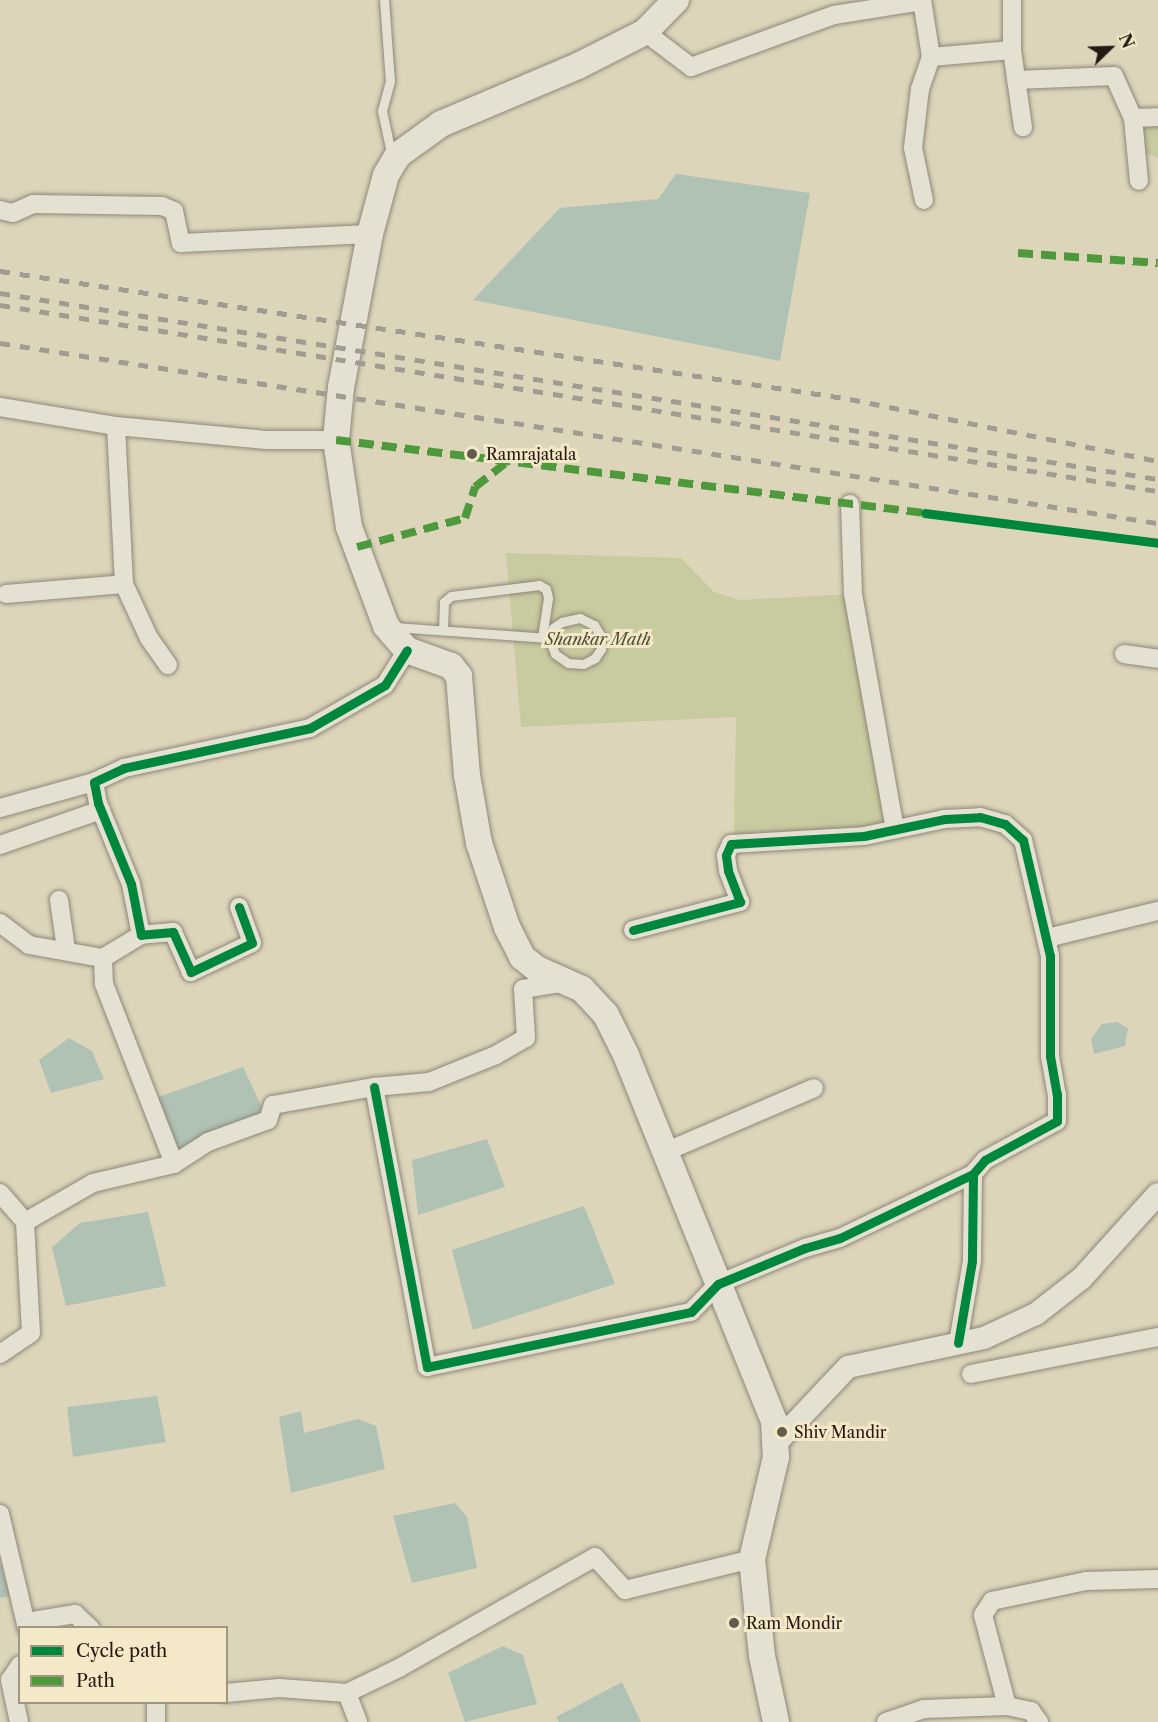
<!DOCTYPE html>
<html>
<head>
<meta charset="utf-8">
<style>
	body { margin:0 }
	#map { position:relative; width:1158px; height:1722px; overflow:hidden; background:#ddd5ba; font-family:"Libre Caslon Text",serif }
	div>[style] { position:absolute }
	[style*='--x'] { left:calc(var(--x)*1px); top:calc(var(--y)*1px); width:calc(var(--w)*1px); rotate:calc(var(--a)*1deg) }
	.green>* { inset:0; background:#c8ca9f }
	.water>* { inset:0; background:#afc2b4 }
	.roads { filter:drop-shadow(0 0 2px #8e8778) drop-shadow(0 0 2px #8e8778) }
	.service>* { height:9px; margin:-4.5px; padding:0 4.5px; transform-origin:4.5px; border-radius:4.5px; background:#e4e0d2 }
	.minor>* { height:18px; margin:-9px; padding:0 9px; transform-origin:9px; border-radius:9px; background:#e4e0d2 }
	.tertiary>* { height:22px; margin:-11px; padding:0 11px; transform-origin:11px; border-radius:11px; background:#e4e0d2 }
	.secondary>* { height:26px; margin:-13px; padding:0 13px; transform-origin:13px; border-radius:13px; background:#e4e0d2 }
	.rail>* { height:4.5px; margin-top:-2.25px; transform-origin:0; background:repeating-linear-gradient(90deg,#a19c91 0 10px,transparent 0 20px) }
	.quiet>* { height:8px; margin-top:-4px; transform-origin:0; background:repeating-linear-gradient(90deg,#4e993c 0 15px,transparent 0 23px) }
	.cycleway>* { height:9px; margin:-4.5px; padding:0 4.5px; transform-origin:4.5px; border-radius:4.5px; background:#00873e }
	.dots>* { width:16px; height:16px; translate:-50% -50%; box-sizing:border-box; border:3px solid #f3e9c8; border-radius:50% }
	span { translate:-50% -50%; white-space:nowrap; text-align:center; line-height:1.15; -webkit-text-stroke:6px #f3e9c8; paint-order:stroke }
	.poi-label { font-size:16px; color:#251912 }
	.left { translate:0 -50%; text-align:left }
	.park-label { font-size:16px; color:#514b36; font-style:italic }
	.legend { position:absolute; left:18px; top:1626px; width:210px; height:78px; box-sizing:border-box; background:#f3e9c8; border:2px solid #a1967f; margin:0; padding:8px 10px; list-style:none; font-size:18px; color:#251912 }
	.legend li { display:flex; align-items:center; gap:12px; height:30px }
	.legend b { width:30px; border:2px solid #a1967f }
	.north { position:absolute; left:1080px; top:18px; width:60px; height:60px; -webkit-text-stroke:4px #f3e9c8; paint-order:stroke; rotate:67deg; font-size:16px; font-weight:700; line-height:24px; text-align:center; color:#251912 }
	.north::after { content:''; display:block; margin:auto; width:21px; height:27px; background:#251912; clip-path:polygon(50% 0,100% 100%,50% 72%,0 100%) }
</style>
</head>
<body>
<div id="map">
	<div class="green">
		<i style="clip-path:polygon(1158px 118px,1158px 158px,1141px 151px,1135px 120px)"></i>
		<i style="clip-path:polygon(506px 553px,681px 558px,714px 592px,740px 600px,853px 594px,893px 827px,734px 838px,736px 717px,521px 727px)"></i>
	</div>
	<div class="water">
		<i style="clip-path:polygon(676px 174px,810px 193px,780px 361px,473px 300px,560px 208px,658px 199px)"></i>
		<i style="clip-path:polygon(1117px 1022px,1128px 1028px,1125px 1046px,1094px 1054px,1091px 1039px,1102px 1024px)"></i>
		<i style="clip-path:polygon(69px 1038px,92px 1051px,104px 1079px,51px 1093px,39px 1060px)"></i>
		<i style="clip-path:polygon(243px 1067px,268px 1120px,180px 1167px,153px 1099px)"></i>
		<i style="clip-path:polygon(487px 1139px,505px 1187px,418px 1215px,412px 1160px)"></i>
		<i style="clip-path:polygon(584px 1206px,615px 1284px,473px 1330px,452px 1250px)"></i>
		<i style="clip-path:polygon(148px 1212px,166px 1286px,66px 1306px,52px 1247px,80px 1223px)"></i>
		<i style="clip-path:polygon(157px 1396px,166px 1442px,73px 1457px,67px 1407px)"></i>
		<i style="clip-path:polygon(301px 1411px,304px 1433px,358px 1419px,376px 1426px,385px 1469px,291px 1493px,279px 1417px)"></i>
		<i style="clip-path:polygon(455px 1503px,467px 1517px,477px 1568px,412px 1583px,393px 1516px)"></i>
		<i style="clip-path:polygon(0 1563px,10px 1596px,0 1598px)"></i>
		<i style="clip-path:polygon(503px 1646px,523px 1655px,537px 1704px,465px 1722px,448px 1673px)"></i>
		<i style="clip-path:polygon(622px 1682px,641px 1722px,559px 1722px,556px 1717px)"></i>
	</div>
	<div class="roads">
		<div class="service">
			<i style="--x:384;--y:0;--w:81;--a:85.8"></i>
			<i style="--x:390;--y:81;--w:31;--a:105"></i>
			<i style="--x:382;--y:111;--w:47;--a:77.7"></i>
			<i style="--x:394;--y:627;--w:155;--a:4.1"></i>
			<i style="--x:549;--y:638;--w:11;--a:-68"></i>
			<i style="--x:553;--y:628;--w:11;--a:-34"></i>
			<i style="--x:562;--y:622;--w:18;--a:-13"></i>
			<i style="--x:580;--y:618;--w:16;--a:27"></i>
			<i style="--x:594;--y:625;--w:13;--a:58"></i>
			<i style="--x:601;--y:636;--w:13;--a:90"></i>
			<i style="--x:601;--y:649;--w:11;--a:124"></i>
			<i style="--x:595;--y:658;--w:13;--a:153"></i>
			<i style="--x:583;--y:664;--w:15;--a:-176"></i>
			<i style="--x:568;--y:663;--w:16;--a:-145"></i>
			<i style="--x:555;--y:654;--w:17;--a:-111"></i>
			<i style="--x:443;--y:630;--w:28;--a:-88"></i>
			<i style="--x:444;--y:602;--w:9;--a:-41"></i>
			<i style="--x:451;--y:596;--w:89;--a:-7.1"></i>
			<i style="--x:539;--y:585;--w:8;--a:30"></i>
			<i style="--x:546;--y:589;--w:9;--a:77"></i>
			<i style="--x:548;--y:598;--w:40;--a:98.5"></i>
		</div>
		<div class="minor">
			<i style="--x:922;--y:0;--w:58;--a:81"></i>
			<i style="--x:931;--y:57;--w:34;--a:109"></i>
			<i style="--x:920;--y:89;--w:59;--a:96.8"></i>
			<i style="--x:913;--y:148;--w:53;--a:78.1"></i>
			<i style="--x:645;--y:32;--w:58;--a:37.3"></i>
			<i style="--x:691;--y:67;--w:152;--a:-20"></i>
			<i style="--x:834;--y:15;--w:89;--a:-9"></i>
			<i style="--x:1012;--y:50;--w:78;--a:81.9"></i>
			<i style="--x:931;--y:57;--w:81;--a:-4.9"></i>
			<i style="--x:1012;--y:50;--w:50;--a:-90"></i>
			<i style="--x:1016;--y:80;--w:98;--a:-2.3"></i>
			<i style="--x:1114;--y:76;--w:46;--a:65.7"></i>
			<i style="--x:1133;--y:118;--w:63;--a:84.6"></i>
			<i style="--x:1133;--y:118;--w:25;--a:-2"></i>
			<i style="--x:0;--y:210;--w:13;--a:13"></i>
			<i style="--x:13;--y:213;--w:22;--a:-24"></i>
			<i style="--x:33;--y:204;--w:129;--a:0.9"></i>
			<i style="--x:162;--y:206;--w:13;--a:23"></i>
			<i style="--x:174;--y:211;--w:33;--a:78"></i>
			<i style="--x:181;--y:243;--w:189;--a:-2.7"></i>
			<i style="--x:0;--y:407;--w:118;--a:9.3"></i>
			<i style="--x:116;--y:426;--w:151;--a:5.3"></i>
			<i style="--x:266;--y:440;--w:70;--a:0"></i>
			<i style="--x:116;--y:426;--w:158;--a:87.1"></i>
			<i style="--x:124;--y:584;--w:60;--a:65.2"></i>
			<i style="--x:149;--y:638;--w:33;--a:55"></i>
			<i style="--x:850;--y:504;--w:90;--a:88.1"></i>
			<i style="--x:853;--y:594;--w:239;--a:79.9"></i>
			<i style="--x:6;--y:594;--w:118;--a:-4.8"></i>
			<i style="--x:1124;--y:654;--w:34;--a:8"></i>
			<i style="--x:0;--y:808;--w:98;--a:-15.5"></i>
			<i style="--x:0;--y:845;--w:107;--a:-19.1"></i>
			<i style="--x:59;--y:900;--w:49;--a:81.9"></i>
			<i style="--x:239;--y:907;--w:38;--a:70"></i>
			<i style="--x:252;--y:943;--w:68;--a:154.6"></i>
			<i style="--x:191;--y:972;--w:44;--a:-114.2"></i>
			<i style="--x:173;--y:932;--w:32;--a:175"></i>
			<i style="--x:141;--y:935;--w:52;--a:-101.1"></i>
			<i style="--x:131;--y:884;--w:87;--a:-112.2"></i>
			<i style="--x:98;--y:803;--w:21;--a:-101"></i>
			<i style="--x:94;--y:782;--w:33;--a:-25"></i>
			<i style="--x:124;--y:768;--w:190;--a:-12.1"></i>
			<i style="--x:310;--y:728;--w:86;--a:-29.8"></i>
			<i style="--x:385;--y:685;--w:41;--a:-57.8"></i>
			<i style="--x:0;--y:923;--w:36;--a:37"></i>
			<i style="--x:29;--y:945;--w:75;--a:10"></i>
			<i style="--x:633;--y:930;--w:111;--a:-14.7"></i>
			<i style="--x:740;--y:902;--w:34;--a:-111"></i>
			<i style="--x:728;--y:870;--w:15;--a:-98"></i>
			<i style="--x:726;--y:855;--w:12;--a:-66"></i>
			<i style="--x:731;--y:844;--w:133;--a:-3.4"></i>
			<i style="--x:864;--y:836;--w:83;--a:-11.9"></i>
			<i style="--x:945;--y:819;--w:35;--a:-3"></i>
			<i style="--x:980;--y:817;--w:26;--a:16"></i>
			<i style="--x:1005;--y:824;--w:24;--a:42"></i>
			<i style="--x:1023;--y:840;--w:119;--a:76.9"></i>
			<i style="--x:1050;--y:956;--w:100;--a:90"></i>
			<i style="--x:1050;--y:1056;--w:39;--a:80"></i>
			<i style="--x:1057;--y:1094;--w:27;--a:90"></i>
			<i style="--x:1057;--y:1121;--w:82;--a:151.6"></i>
			<i style="--x:985;--y:1160;--w:18;--a:131"></i>
			<i style="--x:141;--y:935;--w:44;--a:148.8"></i>
			<i style="--x:103;--y:958;--w:26;--a:88"></i>
			<i style="--x:104;--y:984;--w:193;--a:68.7"></i>
			<i style="--x:1047;--y:938;--w:114;--a:-13.7"></i>
			<i style="--x:374;--y:1087;--w:285;--a:79.3"></i>
			<i style="--x:427;--y:1367;--w:270;--a:-11.8"></i>
			<i style="--x:691;--y:1312;--w:39;--a:-46"></i>
			<i style="--x:718;--y:1284;--w:94;--a:-22.5"></i>
			<i style="--x:805;--y:1248;--w:36;--a:-16"></i>
			<i style="--x:840;--y:1238;--w:148;--a:-25.7"></i>
			<i style="--x:973;--y:1174;--w:87;--a:90.7"></i>
			<i style="--x:972;--y:1261;--w:83;--a:99.7"></i>
			<i style="--x:665;--y:1152;--w:162;--a:-23.2"></i>
			<i style="--x:0;--y:1193;--w:38;--a:49"></i>
			<i style="--x:0;--y:1354;--w:37;--a:-34"></i>
			<i style="--x:31;--y:1333;--w:111;--a:-93.1"></i>
			<i style="--x:25;--y:1222;--w:78;--a:-29.8"></i>
			<i style="--x:93;--y:1183;--w:83;--a:-13.2"></i>
			<i style="--x:174;--y:1164;--w:40;--a:-32.9"></i>
			<i style="--x:208;--y:1142;--w:64;--a:-20.1"></i>
			<i style="--x:268;--y:1120;--w:16;--a:-72"></i>
			<i style="--x:273;--y:1105;--w:103;--a:-10.1"></i>
			<i style="--x:374;--y:1087;--w:55;--a:-5.2"></i>
			<i style="--x:429;--y:1082;--w:72;--a:-21.9"></i>
			<i style="--x:496;--y:1055;--w:34;--a:-30"></i>
			<i style="--x:526;--y:1038;--w:49;--a:-93.5"></i>
			<i style="--x:523;--y:989;--w:45;--a:-9"></i>
			<i style="--x:971;--y:1374;--w:191;--a:-11.2"></i>
			<i style="--x:0;--y:1514;--w:117;--a:76.7"></i>
			<i style="--x:27;--y:1622;--w:49;--a:-9.5"></i>
			<i style="--x:75;--y:1614;--w:21;--a:43"></i>
			<i style="--x:226;--y:1693;--w:53;--a:-5.4"></i>
			<i style="--x:279;--y:1688;--w:68;--a:4.2"></i>
			<i style="--x:347;--y:1693;--w:58;--a:-25.7"></i>
			<i style="--x:399;--y:1668;--w:225;--a:-29.5"></i>
			<i style="--x:595;--y:1557;--w:45;--a:47.7"></i>
			<i style="--x:625;--y:1590;--w:131;--a:-13.7"></i>
			<i style="--x:347;--y:1693;--w:31;--a:69"></i>
			<i style="--x:1007;--y:1706;--w:94;--a:-104.8"></i>
			<i style="--x:983;--y:1615;--w:17;--a:-57"></i>
			<i style="--x:992;--y:1601;--w:96;--a:-12"></i>
			<i style="--x:1086;--y:1581;--w:72;--a:-1.6"></i>
			<i style="--x:19;--y:1722;--w:43;--a:-102.1"></i>
			<i style="--x:10;--y:1680;--w:18;--a:-56"></i>
			<i style="--x:156;--y:1722;--w:20;--a:-90"></i>
			<i style="--x:886;--y:1722;--w:40;--a:-18.9"></i>
			<i style="--x:924;--y:1709;--w:83;--a:-2.1"></i>
			<i style="--x:1007;--y:1706;--w:25;--a:12"></i>
			<i style="--x:1031;--y:1711;--w:14;--a:54"></i>
		</div>
		<div class="tertiary">
			<i style="--x:778;--y:1441;--w:102;--a:-46.6"></i>
			<i style="--x:848;--y:1367;--w:139;--a:-12"></i>
			<i style="--x:984;--y:1338;--w:57;--a:-24.8"></i>
			<i style="--x:1036;--y:1314;--w:58;--a:-38"></i>
			<i style="--x:1082;--y:1278;--w:113;--a:-47.9"></i>
		</div>
		<div class="secondary">
			<i style="--x:676;--y:0;--w:45;--a:134.1"></i>
			<i style="--x:645;--y:32;--w:75;--a:153.1"></i>
			<i style="--x:578;--y:66;--w:149;--a:157.1"></i>
			<i style="--x:441;--y:124;--w:53;--a:144.2"></i>
			<i style="--x:398;--y:155;--w:23;--a:121"></i>
			<i style="--x:386;--y:175;--w:61;--a:105.2"></i>
			<i style="--x:370;--y:234;--w:156;--a:100.7"></i>
			<i style="--x:341;--y:387;--w:53;--a:95.4"></i>
			<i style="--x:336;--y:440;--w:88;--a:81.5"></i>
			<i style="--x:349;--y:527;--w:106;--a:69.5"></i>
			<i style="--x:386;--y:626;--w:32;--a:49"></i>
			<i style="--x:407;--y:650;--w:47;--a:20"></i>
			<i style="--x:451;--y:666;--w:13;--a:51"></i>
			<i style="--x:459;--y:676;--w:99;--a:85.4"></i>
			<i style="--x:467;--y:775;--w:69;--a:80"></i>
			<i style="--x:479;--y:843;--w:89;--a:71.6"></i>
			<i style="--x:507;--y:927;--w:34;--a:63"></i>
			<i style="--x:522;--y:957;--w:19;--a:39"></i>
			<i style="--x:537;--y:969;--w:49;--a:24"></i>
			<i style="--x:582;--y:989;--w:35;--a:47"></i>
			<i style="--x:606;--y:1015;--w:45;--a:63.4"></i>
			<i style="--x:626;--y:1055;--w:395;--a:68"></i>
			<i style="--x:774;--y:1421;--w:36;--a:87"></i>
			<i style="--x:776;--y:1457;--w:105;--a:103.2"></i>
			<i style="--x:752;--y:1559;--w:98;--a:84.1"></i>
			<i style="--x:762;--y:1656;--w:67;--a:78"></i>
		</div>
	</div>
	<div class="rail">
		<i style="--x:0;--y:271;--w:860;--a:8.56"></i>
		<i style="--x:850;--y:399;--w:314;--a:11.4"></i>
		<i style="--x:0;--y:293;--w:1173;--a:9.13"></i>
		<i style="--x:0;--y:305;--w:1173;--a:9.13"></i>
		<i style="--x:0;--y:343;--w:1172;--a:8.84"></i>
	</div>
	<div class="quiet">
		<i style="--x:1018;--y:253;--w:140;--a:4.1"></i>
		<i style="--x:336;--y:440;--w:594;--a:7.07"></i>
		<i style="--x:357;--y:547;--w:112;--a:-15"></i>
		<i style="--x:465;--y:518;--w:33;--a:-72"></i>
		<i style="--x:475;--y:487;--w:42;--a:-38.2"></i>
	</div>
	<div class="cycleway">
		<i style="--x:925;--y:513;--w:235;--a:7.3"></i>
		<i style="--x:239;--y:907;--w:38;--a:70"></i>
		<i style="--x:252;--y:943;--w:68;--a:154.6"></i>
		<i style="--x:191;--y:972;--w:44;--a:-114.2"></i>
		<i style="--x:173;--y:932;--w:32;--a:175"></i>
		<i style="--x:141;--y:935;--w:52;--a:-101.1"></i>
		<i style="--x:131;--y:884;--w:87;--a:-112.2"></i>
		<i style="--x:98;--y:803;--w:21;--a:-101"></i>
		<i style="--x:94;--y:782;--w:33;--a:-25"></i>
		<i style="--x:124;--y:768;--w:190;--a:-12.1"></i>
		<i style="--x:310;--y:728;--w:86;--a:-29.8"></i>
		<i style="--x:385;--y:685;--w:41;--a:-57.8"></i>
		<i style="--x:633;--y:930;--w:111;--a:-14.7"></i>
		<i style="--x:740;--y:902;--w:34;--a:-111"></i>
		<i style="--x:728;--y:870;--w:15;--a:-98"></i>
		<i style="--x:726;--y:855;--w:12;--a:-66"></i>
		<i style="--x:731;--y:844;--w:133;--a:-3.4"></i>
		<i style="--x:864;--y:836;--w:83;--a:-11.9"></i>
		<i style="--x:945;--y:819;--w:35;--a:-3"></i>
		<i style="--x:980;--y:817;--w:26;--a:16"></i>
		<i style="--x:1005;--y:824;--w:24;--a:42"></i>
		<i style="--x:1023;--y:840;--w:119;--a:76.9"></i>
		<i style="--x:1050;--y:956;--w:100;--a:90"></i>
		<i style="--x:1050;--y:1056;--w:39;--a:80"></i>
		<i style="--x:1057;--y:1094;--w:27;--a:90"></i>
		<i style="--x:1057;--y:1121;--w:82;--a:151.6"></i>
		<i style="--x:985;--y:1160;--w:18;--a:131"></i>
		<i style="--x:374;--y:1087;--w:285;--a:79.3"></i>
		<i style="--x:427;--y:1367;--w:270;--a:-11.8"></i>
		<i style="--x:691;--y:1312;--w:39;--a:-46"></i>
		<i style="--x:718;--y:1284;--w:94;--a:-22.5"></i>
		<i style="--x:805;--y:1248;--w:36;--a:-16"></i>
		<i style="--x:840;--y:1238;--w:148;--a:-25.7"></i>
		<i style="--x:973;--y:1174;--w:87;--a:90.7"></i>
		<i style="--x:972;--y:1261;--w:83;--a:99.7"></i>
	</div>
	<div class="dots">
		<i style="left:472px;top:454px;background:#655b4d"></i>
		<i style="left:782px;top:1432px;background:#655b4d"></i>
		<i style="left:734px;top:1623px;background:#655b4d"></i>
	</div>
	<div class="poi-label">
		<span class="left" style="left:486px;top:454px">Ramrajatala</span>
		<span class="left" style="left:794px;top:1432px">Shiv Mandir</span>
		<span class="left" style="left:746px;top:1623px">Ram Mondir</span>
	</div>
	<div class="park-label">
		<span style="left:598px;top:639px">Shankar Math</span>
	</div>
	<ul class="legend">
	<li><b style="height:8px;background:#00873e"></b>Cycle path</li>
	<li><b style="height:8px;background:#4e993c"></b>Path</li>
	</ul>
	<div class="north">N</div>
</div>
</body>
</html>
